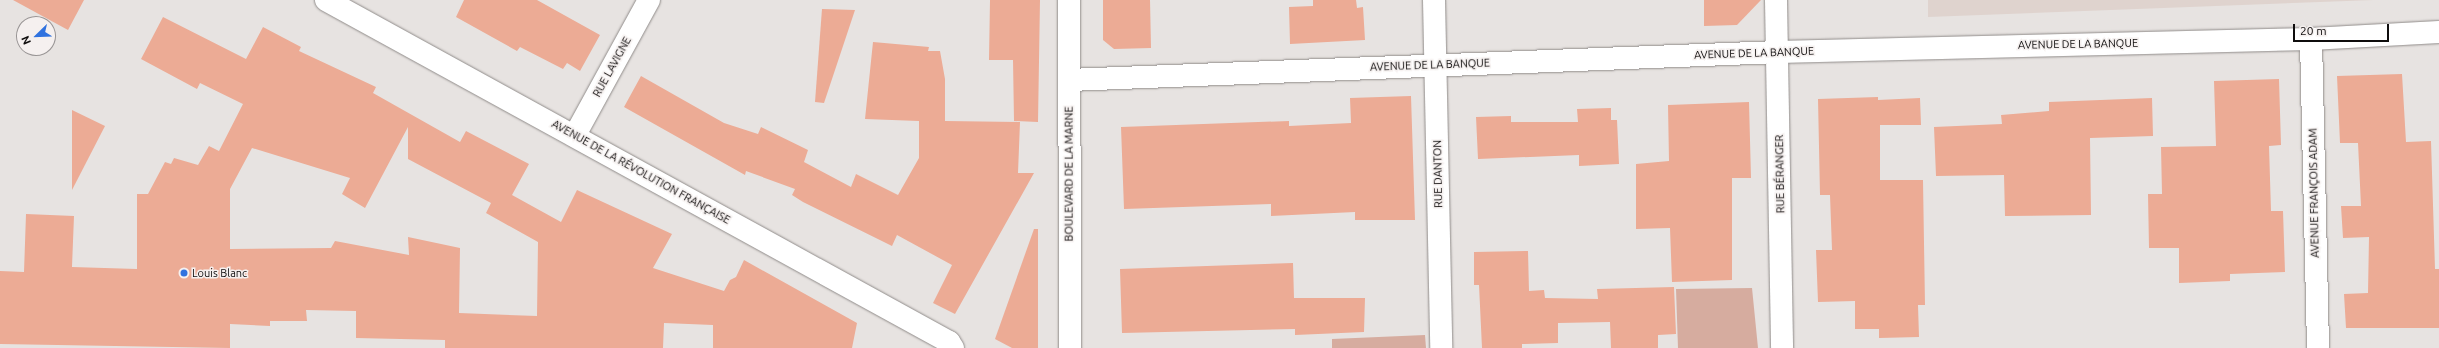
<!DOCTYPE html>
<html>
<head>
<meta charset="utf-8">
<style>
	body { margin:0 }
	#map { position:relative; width:2439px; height:348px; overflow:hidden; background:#e7e3e1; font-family:Ubuntu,sans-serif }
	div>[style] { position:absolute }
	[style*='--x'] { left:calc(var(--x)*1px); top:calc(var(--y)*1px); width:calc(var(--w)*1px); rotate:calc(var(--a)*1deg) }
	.built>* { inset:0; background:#dfd3ce }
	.green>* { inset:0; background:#d6ac9f }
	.building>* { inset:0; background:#ecab95 }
	.roads { filter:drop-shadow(0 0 1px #908c8a) drop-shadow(0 0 1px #908c8a) }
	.street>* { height:22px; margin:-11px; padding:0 11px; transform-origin:11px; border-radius:11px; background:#fff }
	.secondary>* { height:22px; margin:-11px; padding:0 11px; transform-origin:11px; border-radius:11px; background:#fff }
	.dots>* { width:11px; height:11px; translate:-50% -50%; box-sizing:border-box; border:2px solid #f5f0ef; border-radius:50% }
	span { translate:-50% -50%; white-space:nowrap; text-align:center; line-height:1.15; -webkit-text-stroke:3px #f5f0ef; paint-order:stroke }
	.street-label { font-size:11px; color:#0f0d0d }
	.poi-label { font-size:11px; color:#0f0d0d }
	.left { translate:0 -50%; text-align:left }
	.north { position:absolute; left:16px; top:16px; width:40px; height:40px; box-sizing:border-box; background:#f5f0ef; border:1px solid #999595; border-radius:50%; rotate:247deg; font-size:11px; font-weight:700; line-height:16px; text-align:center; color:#0f0d0d }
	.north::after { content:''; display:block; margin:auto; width:14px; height:18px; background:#3072df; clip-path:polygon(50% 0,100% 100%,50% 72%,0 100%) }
	.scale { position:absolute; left:2293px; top:24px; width:96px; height:18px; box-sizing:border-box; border:2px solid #0f0d0d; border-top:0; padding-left:5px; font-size:12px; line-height:14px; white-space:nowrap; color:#0f0d0d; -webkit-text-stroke:3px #f5f0ef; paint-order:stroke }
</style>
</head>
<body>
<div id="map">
	<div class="built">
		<i style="clip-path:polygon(1928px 0,2374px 0,1928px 17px)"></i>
	</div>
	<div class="green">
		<i style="clip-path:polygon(1752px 288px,1758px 348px,1678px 348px,1676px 289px)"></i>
		<i style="clip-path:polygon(1425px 335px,1426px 348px,1332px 348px,1332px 339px)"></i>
	</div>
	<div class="building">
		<i style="clip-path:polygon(13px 0,84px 0,68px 30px)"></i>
		<i style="clip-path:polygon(464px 0,537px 0,600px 35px,580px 71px,567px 63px,563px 69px,520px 47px,517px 51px,456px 17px)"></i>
		<i style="clip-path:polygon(990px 0,1040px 0,1038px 122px,1014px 121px,1013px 60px,989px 60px)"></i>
		<i style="clip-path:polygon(1103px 0,1150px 0,1151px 48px,1114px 49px,1103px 40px)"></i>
		<i style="clip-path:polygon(1313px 0,1356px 0,1357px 8px,1363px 7px,1365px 40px,1290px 44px,1289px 7px,1313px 6px)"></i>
		<i style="clip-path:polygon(1704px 0,1761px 0,1737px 25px,1704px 26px)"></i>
		<i style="clip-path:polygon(822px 9px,855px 10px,824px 103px,815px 102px)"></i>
		<i style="clip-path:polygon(evenodd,163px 17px,246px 59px,263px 27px,301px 47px,299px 51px,376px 87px,373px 93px,460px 142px,466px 131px,529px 164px,512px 195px,561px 222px,577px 190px,672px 234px,653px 268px,724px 291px,730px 280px,736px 277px,744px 260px,857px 323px,852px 348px,713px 348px,713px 325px,664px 323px,663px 348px,445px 348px,445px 340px,356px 338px,356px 311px,306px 310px,307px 321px,270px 321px,270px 326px,230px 324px,230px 348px,0 344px,0 271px,24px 272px,26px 214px,74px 216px,72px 267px,137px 269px,137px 194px,148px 194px,165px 162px,171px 164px,174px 158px,198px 165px,209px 146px,219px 151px,243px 104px,200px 83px,197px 89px,141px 59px,163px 17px,408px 127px,408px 159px,491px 203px,486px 213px,538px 242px,537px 316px,459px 313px,460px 248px,408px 237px,409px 255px,335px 241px,331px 248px,230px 249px,230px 189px,252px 148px,350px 178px,342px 194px,365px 208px,408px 127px)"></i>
		<i style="clip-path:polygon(873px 42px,929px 47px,928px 51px,940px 51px,945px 79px,945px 121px,1020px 122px,1018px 173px,1034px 173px,955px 314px,933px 303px,952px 265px,897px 235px,892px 246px,803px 202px,792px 195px,795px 189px,746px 171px,745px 175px,624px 107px,641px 76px,724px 123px,758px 134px,761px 127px,808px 150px,804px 162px,851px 187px,856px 174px,898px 195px,919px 158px,919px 121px,865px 119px)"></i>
		<i style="clip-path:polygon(2402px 74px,2406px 142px,2431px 141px,2435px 269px,2439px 269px,2439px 328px,2346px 328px,2344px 294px,2368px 293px,2369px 237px,2343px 238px,2341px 206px,2361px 206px,2358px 143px,2340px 143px,2337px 76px)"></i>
		<i style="clip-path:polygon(2279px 79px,2281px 145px,2269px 146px,2271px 211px,2283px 211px,2285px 272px,2230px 274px,2230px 281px,2179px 283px,2179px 248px,2149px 248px,2148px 194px,2162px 194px,2161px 147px,2216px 146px,2214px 81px)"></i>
		<i style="clip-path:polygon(1411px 96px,1415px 220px,1355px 220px,1355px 212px,1271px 216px,1271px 204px,1124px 209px,1121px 127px,1289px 121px,1289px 126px,1351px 123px,1350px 98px)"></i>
		<i style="clip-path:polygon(1878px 97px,1878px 100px,1920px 98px,1921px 125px,1880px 125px,1880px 180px,1923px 180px,1925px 305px,1918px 305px,1919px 337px,1879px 338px,1879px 329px,1855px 329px,1855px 301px,1818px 302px,1816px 250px,1832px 250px,1830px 195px,1820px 195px,1818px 99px)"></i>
		<i style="clip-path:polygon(2152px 98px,2153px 136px,2090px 138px,2091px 215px,2005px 216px,2004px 175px,1936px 176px,1934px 127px,2002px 124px,2001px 115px,2049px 111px,2049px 102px)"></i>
		<i style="clip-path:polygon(1749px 102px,1751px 178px,1732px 178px,1732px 280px,1672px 282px,1670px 228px,1636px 229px,1636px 164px,1669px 161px,1668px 105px)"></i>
		<i style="clip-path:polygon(1611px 108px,1611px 120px,1617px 120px,1619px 164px,1579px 166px,1579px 155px,1478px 159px,1476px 117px,1511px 116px,1511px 122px,1578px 122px,1577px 109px)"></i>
		<i style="clip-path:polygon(72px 110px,105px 126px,72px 190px)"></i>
		<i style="clip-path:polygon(1034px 229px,1038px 229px,1038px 348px,1012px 348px,995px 339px)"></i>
		<i style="clip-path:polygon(1528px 251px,1529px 291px,1544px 290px,1545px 298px,1598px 299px,1597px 289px,1674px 287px,1676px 334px,1658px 335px,1658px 348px,1611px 348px,1610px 322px,1558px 323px,1558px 343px,1522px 344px,1522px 348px,1482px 348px,1479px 285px,1474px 285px,1474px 252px)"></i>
		<i style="clip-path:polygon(1293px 263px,1294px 298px,1365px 298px,1364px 332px,1295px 335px,1295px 329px,1122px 333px,1120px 269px)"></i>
	</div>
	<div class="roads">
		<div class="street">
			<i style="--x:326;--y:0;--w:711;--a:28.76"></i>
			<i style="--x:949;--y:342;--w:7;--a:56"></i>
			<i style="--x:1434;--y:0;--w:348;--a:88.8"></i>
			<i style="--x:1776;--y:0;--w:348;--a:89"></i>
			<i style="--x:2311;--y:39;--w:309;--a:88.7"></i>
			<i style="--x:1069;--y:80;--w:710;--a:-2.26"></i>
			<i style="--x:1778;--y:52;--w:533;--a:-1.4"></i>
			<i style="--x:2311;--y:39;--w:128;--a:-3.1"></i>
			<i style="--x:575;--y:135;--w:154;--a:-61.3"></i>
		</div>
		<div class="secondary">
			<i style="--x:1069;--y:0;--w:348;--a:89.8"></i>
		</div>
	</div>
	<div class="dots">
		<i style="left:184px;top:273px;background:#3072df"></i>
	</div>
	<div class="street-label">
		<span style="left:2078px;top:44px;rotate:-1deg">AVENUE DE LA BANQUE</span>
		<span style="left:1754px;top:53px;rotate:-2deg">AVENUE DE LA BANQUE</span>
		<span style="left:1430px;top:65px;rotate:-2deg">AVENUE DE LA BANQUE</span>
		<span style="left:612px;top:67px;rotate:-61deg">RUE LAVIGNE</span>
		<span style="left:641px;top:172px;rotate:29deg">AVENUE DE LA RÉVOLUTION FRANÇAISE</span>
		<span style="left:1069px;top:174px;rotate:-90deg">BOULEVARD DE LA MARNE</span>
		<span style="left:1438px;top:174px;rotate:-91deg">RUE DANTON</span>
		<span style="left:1780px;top:174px;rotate:-91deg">RUE BÉRANGER</span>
		<span style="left:2314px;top:193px;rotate:-91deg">AVENUE FRANÇOIS ADAM</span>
	</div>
	<div class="poi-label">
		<span class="left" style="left:192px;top:273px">Louis Blanc</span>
	</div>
	<div class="north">N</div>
	<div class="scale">20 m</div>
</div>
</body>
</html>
